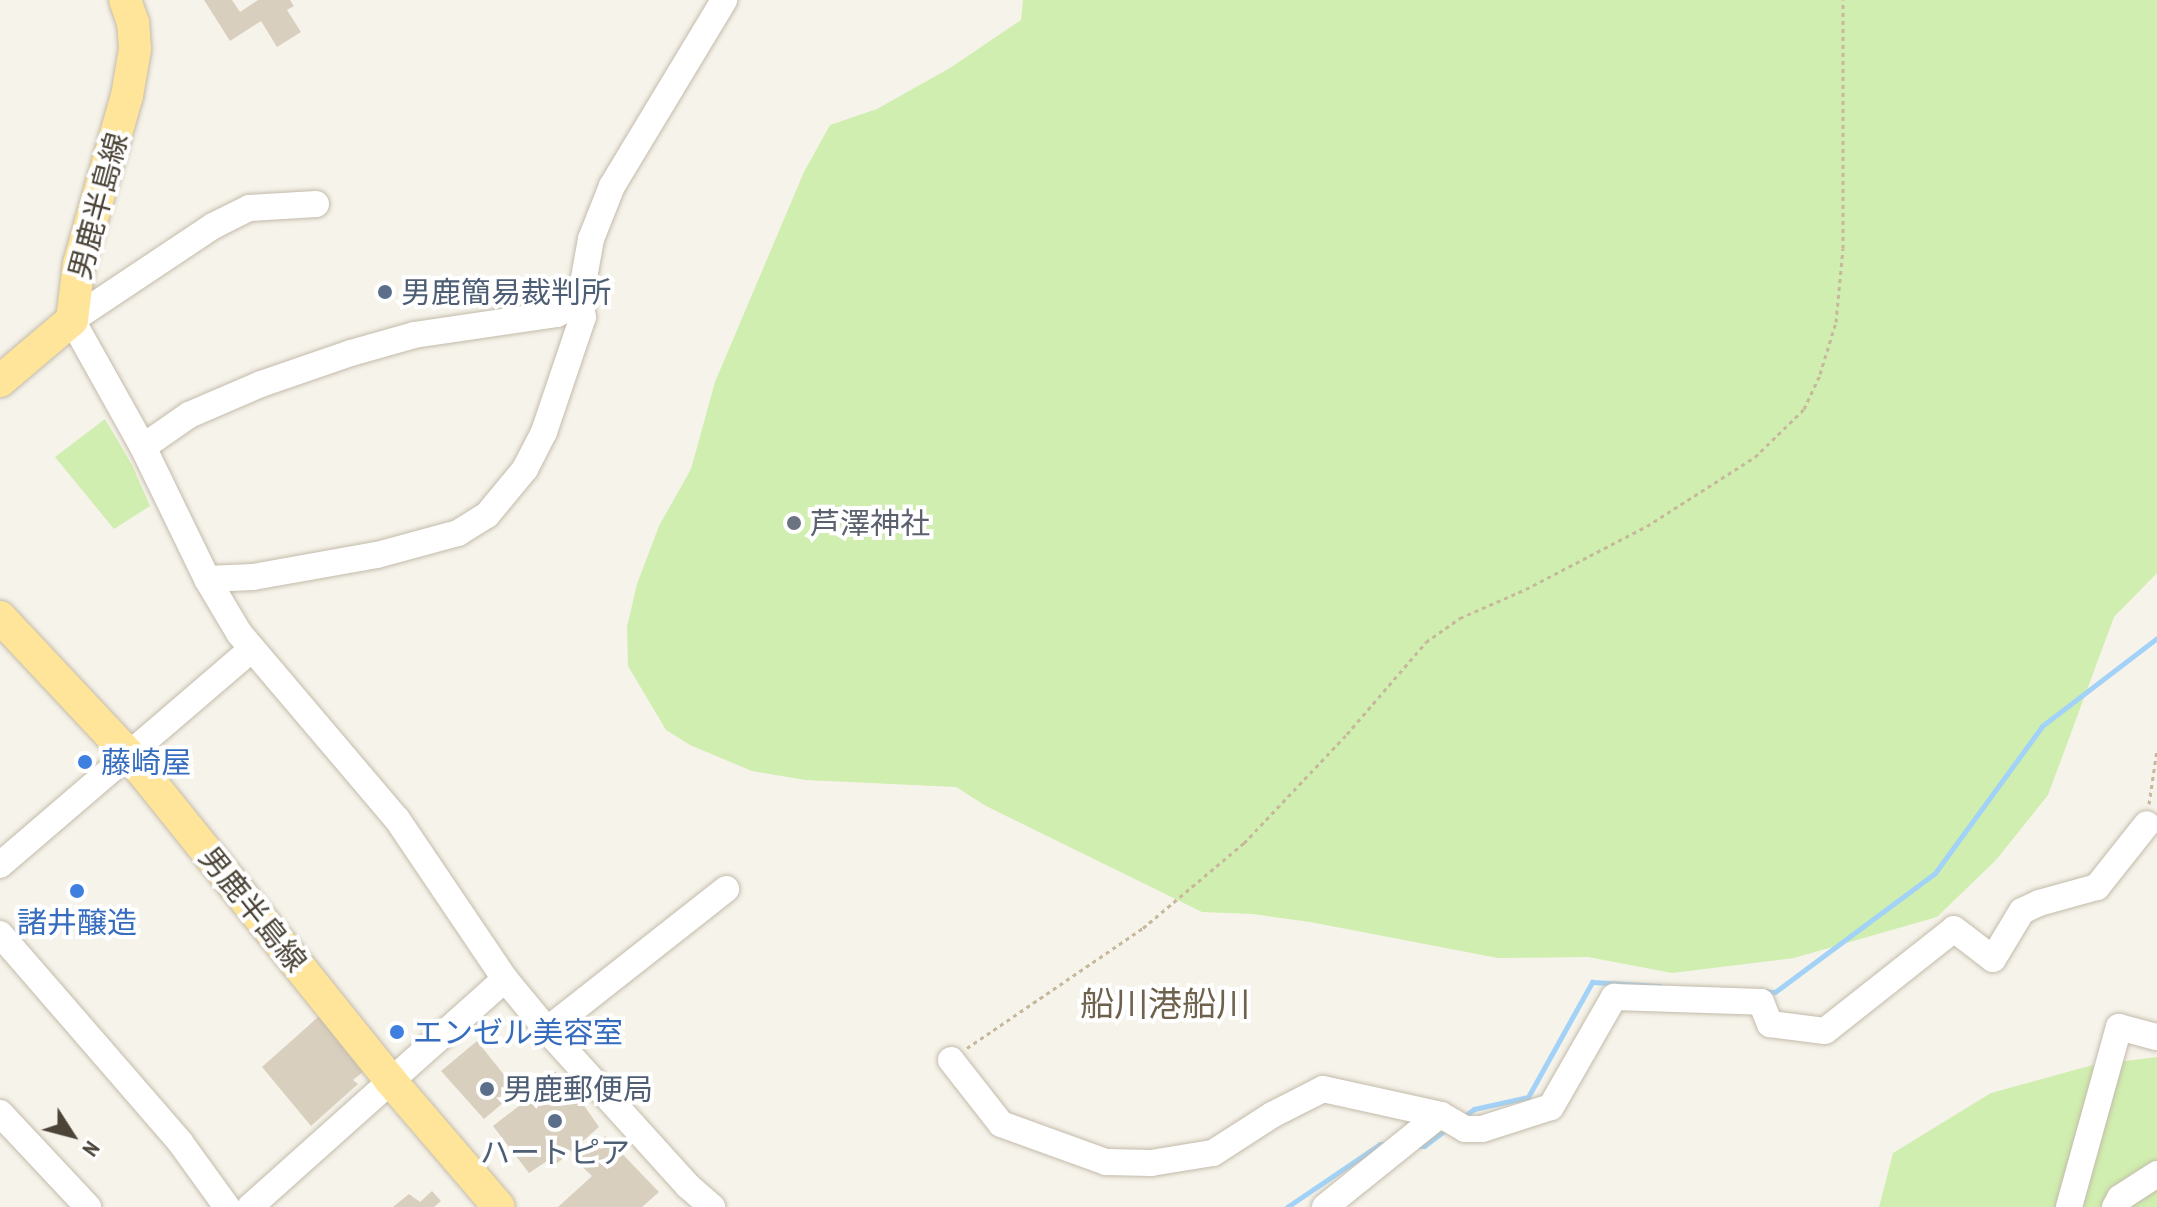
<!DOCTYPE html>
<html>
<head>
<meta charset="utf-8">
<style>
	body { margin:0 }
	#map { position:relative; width:2157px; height:1207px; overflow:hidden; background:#f6f3ea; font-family:"PT Sans Narrow","Noto Sans JP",sans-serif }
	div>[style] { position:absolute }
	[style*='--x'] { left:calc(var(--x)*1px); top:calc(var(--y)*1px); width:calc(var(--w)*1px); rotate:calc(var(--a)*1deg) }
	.green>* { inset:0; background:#d0eeaf }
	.stream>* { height:5px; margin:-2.5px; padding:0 2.5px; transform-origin:2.5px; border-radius:2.5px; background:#a2d2f7 }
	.building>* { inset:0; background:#d9cfbe }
	.path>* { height:3px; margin-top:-1.5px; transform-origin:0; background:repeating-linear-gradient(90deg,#c6b89b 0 4px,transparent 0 8px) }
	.roads { filter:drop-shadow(0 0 2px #c3bbab) drop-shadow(0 0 2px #c3bbab) }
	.minor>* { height:26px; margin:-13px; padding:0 13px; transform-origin:13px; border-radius:13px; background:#fff }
	.major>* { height:32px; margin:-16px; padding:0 16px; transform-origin:16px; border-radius:16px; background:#ffe59a }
	.dots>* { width:22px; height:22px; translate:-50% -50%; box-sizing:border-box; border:4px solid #fff; border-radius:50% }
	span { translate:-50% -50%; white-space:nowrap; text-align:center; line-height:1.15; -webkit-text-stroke:8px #fff; paint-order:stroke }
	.street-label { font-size:30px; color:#4b4437 }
	.service-label { font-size:30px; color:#4e5e75 }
	.left { translate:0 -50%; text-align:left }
	.worship-label { font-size:30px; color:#5b616d }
	.shop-label { font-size:30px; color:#366cbe }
	.quarter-label { font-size:34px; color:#6f624d }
	.north { position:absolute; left:32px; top:1095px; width:80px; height:80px; -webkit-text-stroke:6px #fff; paint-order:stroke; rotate:126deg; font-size:22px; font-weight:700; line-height:32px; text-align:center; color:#4b4437 }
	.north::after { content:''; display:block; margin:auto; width:28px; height:36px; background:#4b4437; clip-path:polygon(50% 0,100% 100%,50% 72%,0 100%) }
</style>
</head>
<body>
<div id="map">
	<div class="green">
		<i style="clip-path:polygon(1023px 0,2157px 0,2157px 573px,2114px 617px,2048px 795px,1996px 860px,1937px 917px,1794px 958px,1672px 973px,1588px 957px,1498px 958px,1310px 922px,1253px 914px,1202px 912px,986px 806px,956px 787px,806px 780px,752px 771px,690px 745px,666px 730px,628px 666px,627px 627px,637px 584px,659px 526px,691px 469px,715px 382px,804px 172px,830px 125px,877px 109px,950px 68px,1021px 20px)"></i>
		<i style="clip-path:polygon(105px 419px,132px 465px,150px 506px,114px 529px,55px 457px)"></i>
		<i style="clip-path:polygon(2157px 1057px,2157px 1207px,1879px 1207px,1893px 1153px,1991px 1093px,2093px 1065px)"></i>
	</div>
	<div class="stream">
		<i style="--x:1762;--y:991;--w:13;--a:4"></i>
		<i style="--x:1775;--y:992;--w:199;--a:-36.6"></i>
		<i style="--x:1935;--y:873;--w:182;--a:-53.9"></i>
		<i style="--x:2042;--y:726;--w:145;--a:-37.4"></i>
		<i style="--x:1462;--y:1118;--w:15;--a:-37"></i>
		<i style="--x:1474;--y:1109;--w:55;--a:-12.5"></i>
		<i style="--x:1528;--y:1097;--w:132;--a:-60.9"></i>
		<i style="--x:1592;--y:982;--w:68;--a:3.4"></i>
		<i style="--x:1415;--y:1146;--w:9;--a:0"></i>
		<i style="--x:1424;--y:1146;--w:30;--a:-37"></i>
		<i style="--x:1287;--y:1207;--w:112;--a:-34.1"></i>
		<i style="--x:1380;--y:1144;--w:5;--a:0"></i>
	</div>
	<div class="building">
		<i style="clip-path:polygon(204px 0,232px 0,240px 12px,258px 0,290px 0,294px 6px,287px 10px,301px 32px,277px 47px,261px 21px,230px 41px)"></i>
		<i style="clip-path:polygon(326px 1010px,369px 1067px,353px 1080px,358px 1084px,311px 1126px,262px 1067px)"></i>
		<i style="clip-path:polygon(477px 1041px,517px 1091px,484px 1119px,441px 1071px)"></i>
		<i style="clip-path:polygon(554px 1071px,567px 1081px,599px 1127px,553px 1167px,547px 1161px,529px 1173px,493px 1126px,537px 1092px,540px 1083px)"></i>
		<i style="clip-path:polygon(605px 1136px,659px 1192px,642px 1207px,558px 1207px,592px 1176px,576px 1161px)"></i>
		<i style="clip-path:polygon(432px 1191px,441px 1201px,434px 1207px,393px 1207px,409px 1194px,420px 1202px)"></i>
	</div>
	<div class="path">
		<i style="--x:2149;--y:804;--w:55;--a:-81.6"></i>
		<i style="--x:967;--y:1048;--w:213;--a:-34.3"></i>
		<i style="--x:1143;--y:928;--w:132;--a:-40.1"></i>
		<i style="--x:1244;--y:843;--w:150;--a:-46.6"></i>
		<i style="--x:1347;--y:734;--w:121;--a:-49.3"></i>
		<i style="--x:1426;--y:642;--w:42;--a:-35.2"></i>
		<i style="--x:1460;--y:618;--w:72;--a:-23.7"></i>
		<i style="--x:1526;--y:589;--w:136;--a:-27.5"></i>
		<i style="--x:1647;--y:526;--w:128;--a:-32.6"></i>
		<i style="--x:1755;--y:457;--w:69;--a:-44.4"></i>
		<i style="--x:1804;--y:409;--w:38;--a:-65"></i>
		<i style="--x:1820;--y:374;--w:54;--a:-72.9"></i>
		<i style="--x:1836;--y:322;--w:74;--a:-84.6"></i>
		<i style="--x:1843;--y:248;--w:248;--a:-90"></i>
	</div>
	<div class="roads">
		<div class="minor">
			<i style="--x:316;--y:204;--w:67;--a:176.6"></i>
			<i style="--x:249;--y:208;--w:40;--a:153.4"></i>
			<i style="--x:213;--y:226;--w:169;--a:146.3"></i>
			<i style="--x:72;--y:320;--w:145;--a:60.8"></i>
			<i style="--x:143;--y:447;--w:147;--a:64.1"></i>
			<i style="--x:207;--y:579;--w:63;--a:59.3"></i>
			<i style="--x:239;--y:633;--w:244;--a:49.7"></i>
			<i style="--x:397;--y:819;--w:193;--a:56"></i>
			<i style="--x:505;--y:979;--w:66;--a:50.5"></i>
			<i style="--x:547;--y:1030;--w:210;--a:47.9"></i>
			<i style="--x:688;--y:1186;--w:32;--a:41"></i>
			<i style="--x:143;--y:447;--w:56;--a:-34.8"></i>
			<i style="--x:189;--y:415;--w:78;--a:-23.3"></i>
			<i style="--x:261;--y:384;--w:95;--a:-19"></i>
			<i style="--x:351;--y:353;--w:66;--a:-15.9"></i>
			<i style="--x:414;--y:335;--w:145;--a:-8.4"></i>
			<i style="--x:557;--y:314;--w:19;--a:-32"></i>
			<i style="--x:573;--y:304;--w:17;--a:-59"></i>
			<i style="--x:582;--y:289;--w:51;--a:-79.8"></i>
			<i style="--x:591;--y:239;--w:57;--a:-68.4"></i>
			<i style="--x:612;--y:186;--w:217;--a:-58.9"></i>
			<i style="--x:207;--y:579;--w:46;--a:-2.5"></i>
			<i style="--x:253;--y:577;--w:126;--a:-10.1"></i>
			<i style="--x:377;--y:555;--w:84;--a:-15.2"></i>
			<i style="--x:458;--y:533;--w:34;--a:-32"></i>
			<i style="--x:487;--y:515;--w:60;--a:-50.4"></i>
			<i style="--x:525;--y:469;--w:42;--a:-62.8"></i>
			<i style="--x:544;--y:432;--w:121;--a:-71.3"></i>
			<i style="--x:583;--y:317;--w:21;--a:-101"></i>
			<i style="--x:0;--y:865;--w:330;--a:-40.6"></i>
			<i style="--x:0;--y:934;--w:275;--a:49.1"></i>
			<i style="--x:180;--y:1142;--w:80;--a:54.1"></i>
			<i style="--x:547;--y:1030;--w:228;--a:-38.2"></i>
			<i style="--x:951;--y:1060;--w:81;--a:52"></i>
			<i style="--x:1001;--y:1124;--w:112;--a:19.9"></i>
			<i style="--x:1106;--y:1162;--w:45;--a:1.3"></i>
			<i style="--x:1151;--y:1163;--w:63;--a:-9.2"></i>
			<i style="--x:1213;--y:1153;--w:70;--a:-32.8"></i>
			<i style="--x:1272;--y:1115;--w:57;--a:-27"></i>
			<i style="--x:1323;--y:1089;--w:121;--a:12.4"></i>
			<i style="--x:1441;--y:1115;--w:28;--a:30"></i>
			<i style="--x:1465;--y:1129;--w:17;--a:0"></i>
			<i style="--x:1482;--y:1129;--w:72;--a:-17.7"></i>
			<i style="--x:1551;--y:1107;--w:127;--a:-60.2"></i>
			<i style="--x:1614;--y:997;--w:147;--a:1.9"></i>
			<i style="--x:1761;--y:1002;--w:24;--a:68"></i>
			<i style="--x:1770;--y:1024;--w:55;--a:7.3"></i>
			<i style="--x:1825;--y:1031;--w:164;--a:-38.3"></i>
			<i style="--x:1954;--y:929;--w:49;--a:37.6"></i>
			<i style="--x:1993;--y:959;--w:56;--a:-58.9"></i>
			<i style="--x:2022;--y:911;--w:19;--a:-25"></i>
			<i style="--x:2039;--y:903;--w:60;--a:-15.4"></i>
			<i style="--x:2097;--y:887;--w:80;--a:-51.6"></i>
			<i style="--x:0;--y:1113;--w:129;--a:46.9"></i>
			<i style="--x:250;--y:1207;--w:342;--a:-41.8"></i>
			<i style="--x:1325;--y:1207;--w:144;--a:-38.8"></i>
			<i style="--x:2069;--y:1207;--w:187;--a:-74.5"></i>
			<i style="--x:2119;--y:1027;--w:39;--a:15"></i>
			<i style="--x:2115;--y:1207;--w:10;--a:-61"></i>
			<i style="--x:2120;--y:1198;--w:44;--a:-33"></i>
		</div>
		<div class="major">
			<i style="--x:0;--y:381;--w:94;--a:-40.3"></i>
			<i style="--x:72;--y:320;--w:56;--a:-82.9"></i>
			<i style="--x:79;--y:264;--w:175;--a:-74.1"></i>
			<i style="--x:127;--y:96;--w:48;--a:-80.3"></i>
			<i style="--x:135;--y:49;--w:26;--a:-94"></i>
			<i style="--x:133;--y:23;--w:24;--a:-109"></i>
			<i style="--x:0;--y:617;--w:189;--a:46.9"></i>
			<i style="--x:129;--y:755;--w:417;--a:51.2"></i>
			<i style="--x:390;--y:1080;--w:167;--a:49.4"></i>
		</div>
	</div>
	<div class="dots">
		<i style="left:385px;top:292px;background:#5c6f8a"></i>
		<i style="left:794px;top:523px;background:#6b7280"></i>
		<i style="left:85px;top:762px;background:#3f7fe0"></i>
		<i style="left:77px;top:891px;background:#3f7fe0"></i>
		<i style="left:397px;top:1032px;background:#3f7fe0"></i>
		<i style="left:487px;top:1089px;background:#5c6f8a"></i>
		<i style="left:555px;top:1121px;background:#5c6f8a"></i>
	</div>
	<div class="street-label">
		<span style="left:98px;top:206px;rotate:-75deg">男鹿半島線</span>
		<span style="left:253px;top:909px;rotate:51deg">男鹿半島線</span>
	</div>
	<div class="service-label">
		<span class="left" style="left:401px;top:292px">男鹿簡易裁判所</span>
		<span class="left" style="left:503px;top:1089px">男鹿郵便局</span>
		<span style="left:555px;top:1152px">ハートピア</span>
	</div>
	<div class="worship-label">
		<span class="left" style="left:810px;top:523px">芦澤神社</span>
	</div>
	<div class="shop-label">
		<span class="left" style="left:101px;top:762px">藤崎屋</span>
		<span style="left:77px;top:922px">諸井醸造</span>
		<span class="left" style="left:413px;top:1032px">エンゼル美容室</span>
	</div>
	<div class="quarter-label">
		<span style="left:1165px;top:1004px">船川港船川</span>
	</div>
	<div class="north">N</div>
</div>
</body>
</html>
